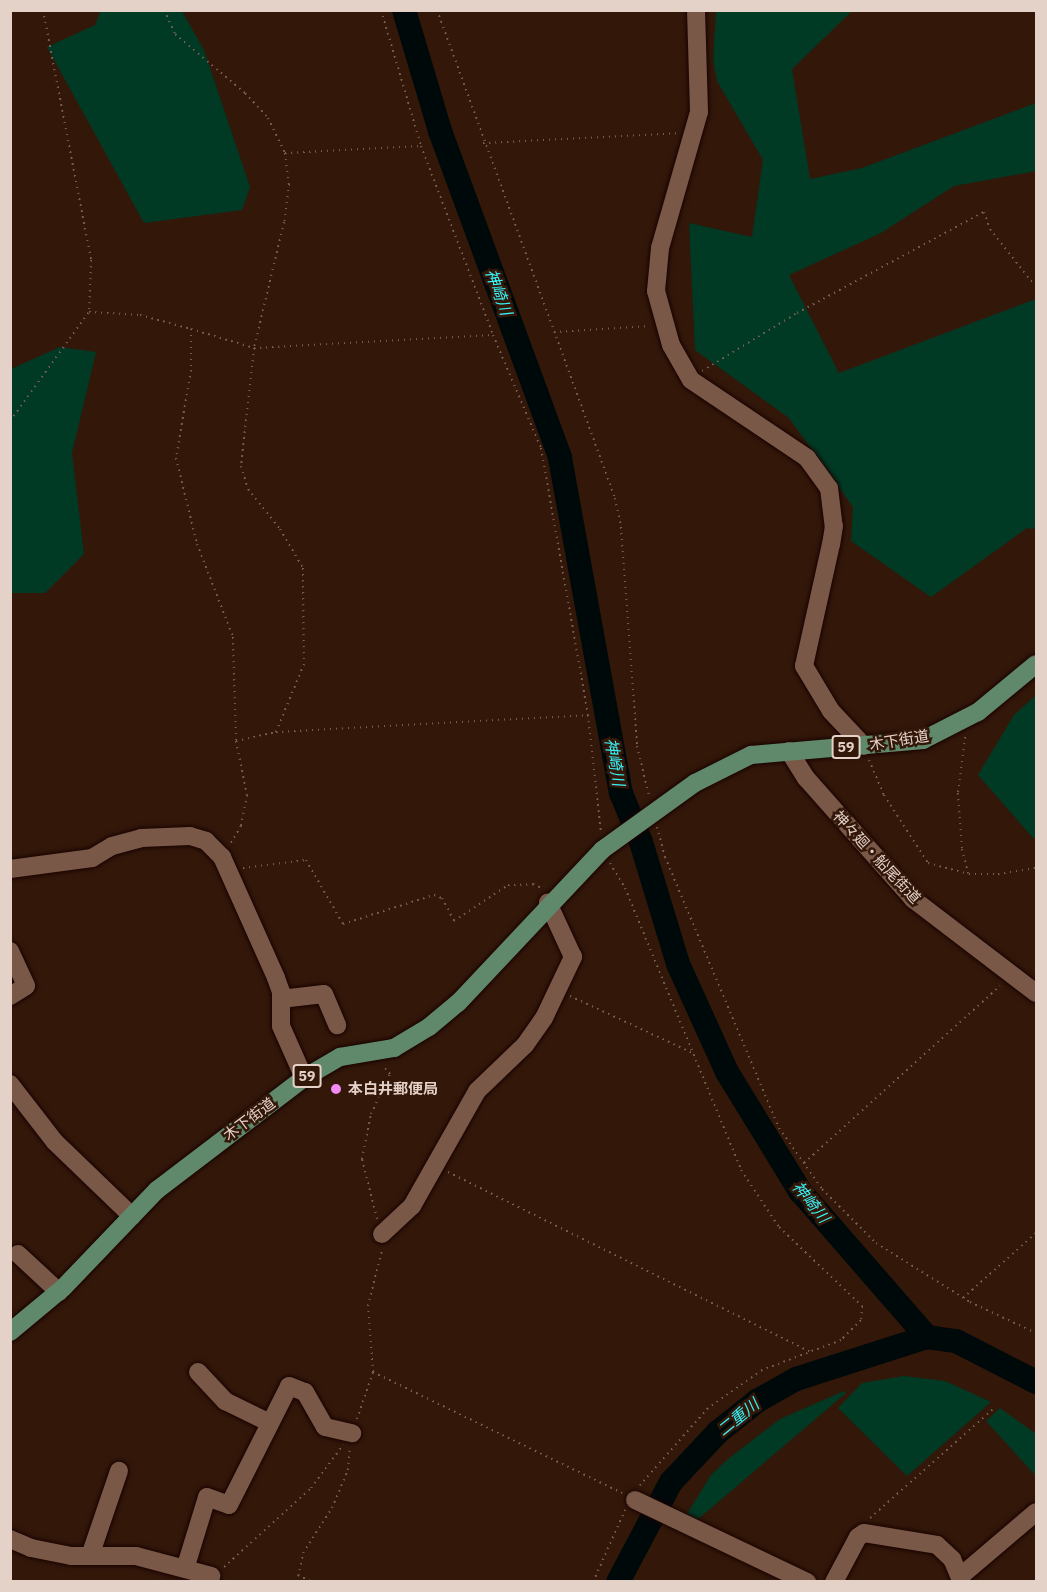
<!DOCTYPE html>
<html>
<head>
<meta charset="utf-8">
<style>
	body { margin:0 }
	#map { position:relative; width:1047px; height:1592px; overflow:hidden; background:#33180a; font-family:"IBM Plex Sans","Noto Sans JP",sans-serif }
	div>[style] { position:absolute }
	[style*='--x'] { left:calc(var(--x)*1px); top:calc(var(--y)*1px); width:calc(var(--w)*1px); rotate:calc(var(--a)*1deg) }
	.green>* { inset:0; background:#003924 }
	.river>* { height:24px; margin:-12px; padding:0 12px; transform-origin:12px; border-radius:12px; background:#00090a }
	.path>* { height:2px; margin-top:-1px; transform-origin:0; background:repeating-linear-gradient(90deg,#755d51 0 1.5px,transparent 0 6px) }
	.roads { filter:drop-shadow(0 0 2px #1a0300) drop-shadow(0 0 2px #1a0300) }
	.minor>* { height:18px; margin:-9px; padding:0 9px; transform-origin:9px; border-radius:9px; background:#795848 }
	.major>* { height:18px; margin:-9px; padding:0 9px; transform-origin:9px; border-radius:9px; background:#60896b }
	.dots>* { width:16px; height:16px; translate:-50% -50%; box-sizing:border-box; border:3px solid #33180a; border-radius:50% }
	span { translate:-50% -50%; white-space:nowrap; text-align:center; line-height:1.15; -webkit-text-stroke:5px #33180a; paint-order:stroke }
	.shield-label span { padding:2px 4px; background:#33180a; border:2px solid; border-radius:4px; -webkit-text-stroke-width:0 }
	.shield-label { font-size:14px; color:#e4d1c8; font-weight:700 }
	.street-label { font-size:15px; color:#e4d1c8 }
	.poi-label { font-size:15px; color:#e4d1c8; font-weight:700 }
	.left { translate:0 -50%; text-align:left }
	.water-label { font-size:16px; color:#38f2f6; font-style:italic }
	.frame { position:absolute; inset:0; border:12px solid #e4d1c8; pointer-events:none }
</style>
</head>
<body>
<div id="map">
	<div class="green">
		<i style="clip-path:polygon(101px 10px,182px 11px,204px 50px,250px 187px,242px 210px,144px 223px,47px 47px,95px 25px)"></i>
		<i style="clip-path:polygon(716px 11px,852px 11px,792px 69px,810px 179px,862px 168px,1036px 103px,1036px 171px,954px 186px,881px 233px,789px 275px,839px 373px,1036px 299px,1036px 529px,1027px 528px,931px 597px,851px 541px,853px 507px,789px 418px,695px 350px,689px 223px,752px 237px,763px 160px,717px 81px,713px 60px)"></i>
		<i style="clip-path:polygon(60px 347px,96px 352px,72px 453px,84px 554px,45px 593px,11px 593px,11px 369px)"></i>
		<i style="clip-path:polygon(1036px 695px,1036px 838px,1033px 838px,978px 775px,1014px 715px)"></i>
		<i style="clip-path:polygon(904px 1376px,945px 1381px,991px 1402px,907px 1476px,838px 1408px,862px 1383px)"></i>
		<i style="clip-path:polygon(844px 1391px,846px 1393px,697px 1520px,687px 1514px,711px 1475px,728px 1459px,780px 1419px)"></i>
		<i style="clip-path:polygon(1000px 1408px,1036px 1434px,1036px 1476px,986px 1421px)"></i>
	</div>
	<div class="river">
		<i style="--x:404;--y:10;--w:126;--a:73.4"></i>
		<i style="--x:440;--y:131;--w:348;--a:69.8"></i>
		<i style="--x:560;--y:458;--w:341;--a:79.7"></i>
		<i style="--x:621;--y:793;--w:53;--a:67.8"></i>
		<i style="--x:641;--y:842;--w:127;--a:73.1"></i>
		<i style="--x:678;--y:964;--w:119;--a:65.6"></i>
		<i style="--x:727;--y:1072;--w:140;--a:58.5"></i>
		<i style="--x:800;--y:1191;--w:194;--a:49"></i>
		<i style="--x:927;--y:1337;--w:29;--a:8"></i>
		<i style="--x:956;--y:1341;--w:90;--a:27.1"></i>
		<i style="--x:618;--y:1582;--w:113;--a:-62.1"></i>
		<i style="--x:671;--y:1482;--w:69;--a:-46.8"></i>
		<i style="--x:718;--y:1432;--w:50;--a:-38.5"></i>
		<i style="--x:757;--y:1401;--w:45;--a:-29.4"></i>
		<i style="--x:796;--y:1379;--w:138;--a:-17.8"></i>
	</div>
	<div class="path">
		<i style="--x:43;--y:10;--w:255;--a:79.1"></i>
		<i style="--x:91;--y:260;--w:52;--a:92.2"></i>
		<i style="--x:164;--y:10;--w:26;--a:65"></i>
		<i style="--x:175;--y:34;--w:92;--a:40.1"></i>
		<i style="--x:245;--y:93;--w:34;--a:47"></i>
		<i style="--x:268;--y:118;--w:39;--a:64"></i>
		<i style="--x:285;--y:153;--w:31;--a:83"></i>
		<i style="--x:289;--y:184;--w:38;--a:97"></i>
		<i style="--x:284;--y:222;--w:130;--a:103.4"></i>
		<i style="--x:254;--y:348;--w:119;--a:96.3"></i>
		<i style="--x:241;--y:466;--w:24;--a:73"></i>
		<i style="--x:248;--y:489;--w:51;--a:51.3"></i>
		<i style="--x:280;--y:529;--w:45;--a:59.5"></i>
		<i style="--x:303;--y:568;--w:96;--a:89.4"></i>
		<i style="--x:304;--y:664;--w:74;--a:112.4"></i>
		<i style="--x:381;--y:10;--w:142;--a:73.6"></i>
		<i style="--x:421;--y:146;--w:202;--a:69.1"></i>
		<i style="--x:493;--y:335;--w:123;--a:67"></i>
		<i style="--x:541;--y:448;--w:271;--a:80"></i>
		<i style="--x:588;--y:715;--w:118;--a:83.7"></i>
		<i style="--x:437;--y:10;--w:519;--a:69.96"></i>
		<i style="--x:615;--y:498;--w:30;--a:78"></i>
		<i style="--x:621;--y:527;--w:220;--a:85.8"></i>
		<i style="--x:637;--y:746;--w:51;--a:76.5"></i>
		<i style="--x:483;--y:143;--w:195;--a:-2.9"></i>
		<i style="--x:285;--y:153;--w:135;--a:-3"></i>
		<i style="--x:191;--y:329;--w:66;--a:16.8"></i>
		<i style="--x:254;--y:348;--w:239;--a:-3.1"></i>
		<i style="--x:554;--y:332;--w:96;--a:-3.6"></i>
		<i style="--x:702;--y:371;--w:111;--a:-31.4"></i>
		<i style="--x:797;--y:313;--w:213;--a:-28.4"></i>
		<i style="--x:984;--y:212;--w:18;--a:71"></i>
		<i style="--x:990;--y:229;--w:66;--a:51.7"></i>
		<i style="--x:1031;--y:281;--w:5;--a:0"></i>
		<i style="--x:10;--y:421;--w:135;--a:-54.1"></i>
		<i style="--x:89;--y:312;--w:51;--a:3.4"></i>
		<i style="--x:140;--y:315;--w:53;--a:15.4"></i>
		<i style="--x:191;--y:329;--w:41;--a:90"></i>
		<i style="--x:191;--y:370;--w:89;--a:99.7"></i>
		<i style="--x:176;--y:458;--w:89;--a:76.3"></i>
		<i style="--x:197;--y:544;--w:100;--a:68.8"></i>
		<i style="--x:233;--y:637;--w:104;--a:88.3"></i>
		<i style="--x:236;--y:741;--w:55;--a:78.5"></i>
		<i style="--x:247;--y:795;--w:32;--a:101"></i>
		<i style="--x:241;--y:826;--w:21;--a:121"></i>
		<i style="--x:965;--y:737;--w:56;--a:97.1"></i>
		<i style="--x:958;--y:793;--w:56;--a:85.9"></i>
		<i style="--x:962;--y:849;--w:25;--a:76"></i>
		<i style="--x:236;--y:741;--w:41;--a:-12.7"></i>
		<i style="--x:276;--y:732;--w:312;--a:-3.1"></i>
		<i style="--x:869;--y:760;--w:38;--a:67"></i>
		<i style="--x:884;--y:795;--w:81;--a:57.1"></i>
		<i style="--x:928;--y:863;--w:42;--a:15"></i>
		<i style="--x:969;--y:874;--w:29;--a:0"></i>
		<i style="--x:998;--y:874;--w:38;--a:-9"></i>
		<i style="--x:657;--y:827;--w:31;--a:75"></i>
		<i style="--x:665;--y:857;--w:294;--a:67.2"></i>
		<i style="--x:779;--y:1128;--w:75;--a:54.8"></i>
		<i style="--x:822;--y:1189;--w:76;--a:45"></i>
		<i style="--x:876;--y:1243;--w:111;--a:32.1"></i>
		<i style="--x:970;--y:1302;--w:73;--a:25.2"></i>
		<i style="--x:610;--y:863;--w:29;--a:59"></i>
		<i style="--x:625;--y:888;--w:305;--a:67.6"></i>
		<i style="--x:741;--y:1170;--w:69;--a:56.3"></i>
		<i style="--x:779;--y:1227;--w:115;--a:43.6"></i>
		<i style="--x:862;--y:1306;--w:14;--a:94"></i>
		<i style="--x:861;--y:1320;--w:28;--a:135"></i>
		<i style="--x:841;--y:1340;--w:85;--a:159.2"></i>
		<i style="--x:762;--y:1370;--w:66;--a:144.9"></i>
		<i style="--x:708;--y:1408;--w:103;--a:131.4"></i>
		<i style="--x:243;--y:868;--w:64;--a:-7.2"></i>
		<i style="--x:306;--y:860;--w:74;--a:60"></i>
		<i style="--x:343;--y:924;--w:96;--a:-17.7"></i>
		<i style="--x:434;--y:895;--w:9;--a:21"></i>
		<i style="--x:442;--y:898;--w:26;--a:62"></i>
		<i style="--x:454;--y:921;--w:65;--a:-33.7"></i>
		<i style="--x:508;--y:885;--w:25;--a:-2"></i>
		<i style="--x:533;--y:884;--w:10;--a:24"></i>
		<i style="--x:570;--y:996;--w:136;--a:24.9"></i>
		<i style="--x:804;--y:1163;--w:264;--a:-42.1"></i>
		<i style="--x:448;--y:1172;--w:405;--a:26.4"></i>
		<i style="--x:377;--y:1219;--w:62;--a:-104"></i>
		<i style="--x:362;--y:1159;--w:46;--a:-78.7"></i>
		<i style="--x:371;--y:1114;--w:44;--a:-64.6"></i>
		<i style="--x:390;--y:1074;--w:11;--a:-131"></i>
		<i style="--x:963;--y:1298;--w:98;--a:-41.7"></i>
		<i style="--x:373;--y:1372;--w:277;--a:25.9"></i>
		<i style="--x:357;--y:1419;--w:50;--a:-71.2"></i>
		<i style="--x:373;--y:1372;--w:66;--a:-94.3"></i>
		<i style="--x:368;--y:1306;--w:58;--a:-76"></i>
		<i style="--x:870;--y:1518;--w:164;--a:-41.5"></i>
		<i style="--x:224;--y:1567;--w:118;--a:-42.2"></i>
		<i style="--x:311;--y:1488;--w:54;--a:-53.3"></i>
		<i style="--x:298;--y:1575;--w:16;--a:27"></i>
		<i style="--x:297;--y:1582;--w:30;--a:-78"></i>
		<i style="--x:303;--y:1553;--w:54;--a:-57.2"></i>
		<i style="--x:332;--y:1508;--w:41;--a:-67.2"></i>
		<i style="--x:348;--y:1470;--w:22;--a:-85"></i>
		<i style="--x:593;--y:1582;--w:79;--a:-66"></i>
	</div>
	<div class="roads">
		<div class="minor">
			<i style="--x:696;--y:10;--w:102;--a:88.3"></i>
			<i style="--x:699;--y:112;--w:141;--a:106"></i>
			<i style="--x:660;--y:248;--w:43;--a:95.3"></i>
			<i style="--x:656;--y:291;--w:56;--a:74.5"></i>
			<i style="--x:671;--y:345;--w:40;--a:60.3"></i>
			<i style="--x:691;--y:380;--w:140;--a:33.9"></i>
			<i style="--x:807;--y:458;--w:37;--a:54"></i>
			<i style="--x:829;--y:488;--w:38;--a:83"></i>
			<i style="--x:834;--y:526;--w:18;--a:99"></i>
			<i style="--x:831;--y:544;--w:125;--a:102.5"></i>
			<i style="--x:804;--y:666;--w:52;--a:59"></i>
			<i style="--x:831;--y:711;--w:48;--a:46.7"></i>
			<i style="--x:789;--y:751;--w:32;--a:58"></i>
			<i style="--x:806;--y:778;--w:162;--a:48.5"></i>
			<i style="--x:913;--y:899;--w:155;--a:37.4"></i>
			<i style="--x:10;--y:869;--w:83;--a:-7.6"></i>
			<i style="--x:92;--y:858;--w:23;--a:-31"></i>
			<i style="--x:112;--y:846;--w:30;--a:-15"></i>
			<i style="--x:141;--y:838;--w:49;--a:-2.3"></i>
			<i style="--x:190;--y:836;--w:17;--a:17"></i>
			<i style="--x:206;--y:841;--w:23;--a:45"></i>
			<i style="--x:222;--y:857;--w:133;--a:65.9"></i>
			<i style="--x:276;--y:978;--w:15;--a:70"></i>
			<i style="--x:281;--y:992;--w:34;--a:90"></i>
			<i style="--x:281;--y:1026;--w:57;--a:66.1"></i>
			<i style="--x:10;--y:951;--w:38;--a:65"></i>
			<i style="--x:26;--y:986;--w:19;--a:148"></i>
			<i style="--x:281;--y:999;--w:43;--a:-6.6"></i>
			<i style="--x:324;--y:994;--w:34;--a:67"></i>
			<i style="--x:10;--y:1084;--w:73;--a:52.2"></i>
			<i style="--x:55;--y:1142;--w:107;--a:43.9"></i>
			<i style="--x:382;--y:1234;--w:41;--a:-43"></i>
			<i style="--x:412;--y:1206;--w:132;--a:-60.5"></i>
			<i style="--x:477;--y:1091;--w:66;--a:-43.8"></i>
			<i style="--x:525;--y:1045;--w:33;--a:-55"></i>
			<i style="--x:544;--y:1018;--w:68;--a:-64.6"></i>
			<i style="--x:573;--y:957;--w:60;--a:-114.8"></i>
			<i style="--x:18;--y:1254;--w:56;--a:42.8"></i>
			<i style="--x:198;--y:1372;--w:40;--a:47"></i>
			<i style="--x:225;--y:1401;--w:50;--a:26.1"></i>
			<i style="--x:635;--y:1500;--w:191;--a:25.5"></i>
			<i style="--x:10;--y:1539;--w:23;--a:23"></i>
			<i style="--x:31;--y:1548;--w:41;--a:11.3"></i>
			<i style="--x:71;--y:1556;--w:65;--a:0"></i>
			<i style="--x:136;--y:1556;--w:78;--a:14.9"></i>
			<i style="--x:90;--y:1556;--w:90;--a:-71.2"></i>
			<i style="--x:185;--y:1569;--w:75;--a:-73"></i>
			<i style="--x:207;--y:1497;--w:23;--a:20"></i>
			<i style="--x:229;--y:1505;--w:133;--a:-63.2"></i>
			<i style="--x:289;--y:1386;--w:17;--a:21"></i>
			<i style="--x:305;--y:1392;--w:40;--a:60.3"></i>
			<i style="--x:325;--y:1427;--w:28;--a:13"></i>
			<i style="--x:962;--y:1575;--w:97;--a:-40.4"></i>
			<i style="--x:834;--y:1582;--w:51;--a:-61.9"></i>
			<i style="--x:858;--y:1537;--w:7;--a:-34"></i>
			<i style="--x:864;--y:1533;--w:74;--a:9.3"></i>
			<i style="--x:937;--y:1545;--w:21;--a:43"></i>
			<i style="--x:952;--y:1559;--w:25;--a:67"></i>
		</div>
		<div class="major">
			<i style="--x:10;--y:1332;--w:69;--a:-39.7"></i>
			<i style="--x:63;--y:1288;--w:136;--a:-46.2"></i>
			<i style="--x:157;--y:1190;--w:185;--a:-37.3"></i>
			<i style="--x:304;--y:1078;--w:42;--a:-30.3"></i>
			<i style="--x:340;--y:1057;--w:55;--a:-9.5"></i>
			<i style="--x:394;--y:1048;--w:41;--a:-31"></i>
			<i style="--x:429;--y:1027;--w:38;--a:-40"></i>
			<i style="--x:458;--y:1003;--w:210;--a:-46.7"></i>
			<i style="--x:602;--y:850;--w:115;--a:-35.8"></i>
			<i style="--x:695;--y:783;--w:63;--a:-26.6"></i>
			<i style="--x:751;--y:755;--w:173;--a:-5"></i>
			<i style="--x:923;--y:740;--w:62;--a:-27"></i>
			<i style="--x:978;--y:712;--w:75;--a:-39.6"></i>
		</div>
	</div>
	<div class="dots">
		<i style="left:336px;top:1089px;background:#f28af3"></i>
	</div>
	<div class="shield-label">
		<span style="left:846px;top:747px">59</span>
		<span style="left:307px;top:1076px">59</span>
	</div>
	<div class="street-label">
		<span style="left:899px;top:740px;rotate:-9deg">木下街道</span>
		<span style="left:877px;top:857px;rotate:47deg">神々廻・船尾街道</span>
		<span style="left:249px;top:1119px;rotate:-37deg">木下街道</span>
	</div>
	<div class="poi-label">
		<span class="left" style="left:348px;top:1089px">本白井郵便局</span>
	</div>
	<div class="water-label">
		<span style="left:499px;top:292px;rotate:70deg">神崎川</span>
		<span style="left:615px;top:762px;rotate:80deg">神崎川</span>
		<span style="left:811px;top:1202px;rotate:51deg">神崎川</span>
		<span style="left:738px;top:1417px;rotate:-39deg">二重川</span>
	</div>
	<div class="frame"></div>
</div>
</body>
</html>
